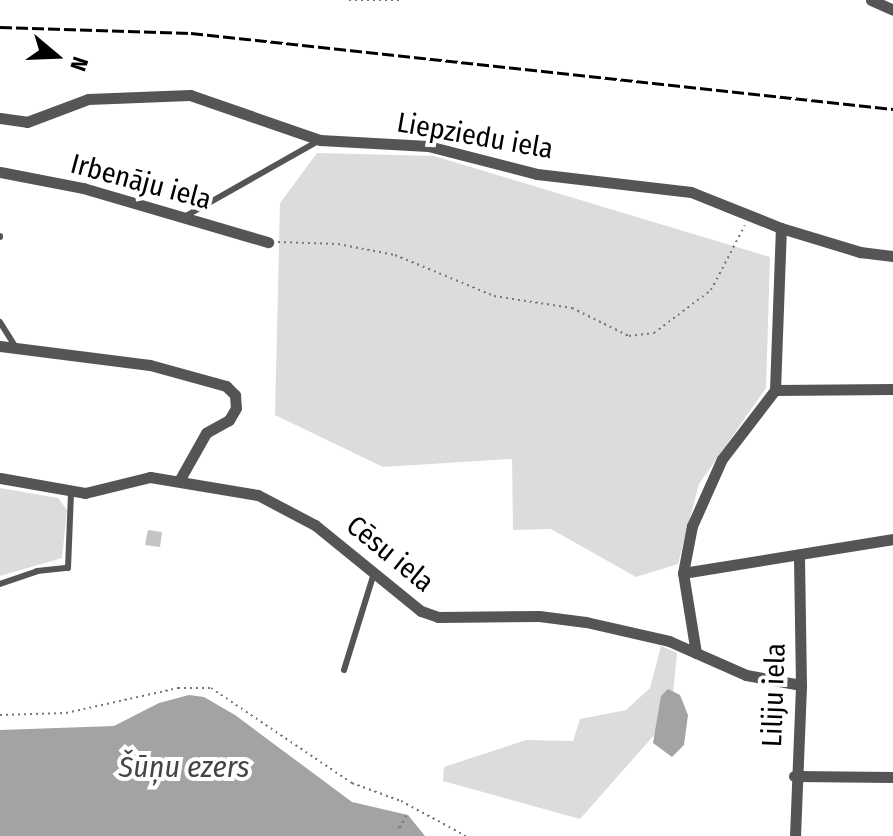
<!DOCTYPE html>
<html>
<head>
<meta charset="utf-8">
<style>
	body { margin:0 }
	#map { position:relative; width:893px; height:836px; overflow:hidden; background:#fff; font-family:"Fira Sans Condensed",sans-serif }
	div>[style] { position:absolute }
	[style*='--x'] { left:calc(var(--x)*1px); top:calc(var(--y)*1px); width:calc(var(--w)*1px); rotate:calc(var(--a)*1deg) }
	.green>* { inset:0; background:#dcdcdc }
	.water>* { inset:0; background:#a3a3a3 }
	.building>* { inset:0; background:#c4c4c4 }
	.path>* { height:2px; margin-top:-1px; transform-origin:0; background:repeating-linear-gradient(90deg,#777 0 2px,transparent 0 6px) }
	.service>* { height:6px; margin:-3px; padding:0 3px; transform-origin:3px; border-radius:3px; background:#555 }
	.minor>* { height:11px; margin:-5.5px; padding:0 5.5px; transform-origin:5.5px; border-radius:5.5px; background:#555 }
	.rail>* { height:3px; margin-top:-1.5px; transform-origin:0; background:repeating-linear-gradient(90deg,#000 0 12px,transparent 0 16px) }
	span { translate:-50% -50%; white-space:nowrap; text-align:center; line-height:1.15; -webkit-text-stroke:8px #fff; paint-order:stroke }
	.street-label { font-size:28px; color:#000 }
	.water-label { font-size:30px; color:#444; font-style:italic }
	.north { position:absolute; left:16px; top:16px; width:80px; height:80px; -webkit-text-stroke:6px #fff; paint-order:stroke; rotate:109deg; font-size:22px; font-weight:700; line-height:32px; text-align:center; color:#000 }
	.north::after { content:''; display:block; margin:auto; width:28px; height:36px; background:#000; clip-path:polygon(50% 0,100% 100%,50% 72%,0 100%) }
</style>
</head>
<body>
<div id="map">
	<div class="green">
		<i style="clip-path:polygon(317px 153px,434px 156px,770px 257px,766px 388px,699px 484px,678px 564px,636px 577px,551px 529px,513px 530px,512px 459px,383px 467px,275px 415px,280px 203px)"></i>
		<i style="clip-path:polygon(0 488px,58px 498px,67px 510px,62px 558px,0 576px)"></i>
		<i style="clip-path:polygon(661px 646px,677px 653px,671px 716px,580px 819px,443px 781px,444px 767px,526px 740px,573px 741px,580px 719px,626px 710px,650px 688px)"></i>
	</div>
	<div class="water">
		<i style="clip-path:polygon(668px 689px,680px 695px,688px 715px,684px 745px,672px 757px,653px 743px,661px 696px)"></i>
		<i style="clip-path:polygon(189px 695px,204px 697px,235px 715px,352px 802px,408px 815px,425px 836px,0 836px,0 730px,114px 726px,159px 703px)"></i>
	</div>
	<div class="building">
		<i style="clip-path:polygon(148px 530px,162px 532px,160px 547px,145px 545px)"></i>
	</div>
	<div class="path">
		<i style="--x:349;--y:0;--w:53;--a:0"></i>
		<i style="--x:278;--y:242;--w:60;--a:1.9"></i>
		<i style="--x:338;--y:244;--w:58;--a:10.9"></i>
		<i style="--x:395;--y:255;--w:107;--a:22.5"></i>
		<i style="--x:494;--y:296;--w:79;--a:8.7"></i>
		<i style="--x:572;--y:308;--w:64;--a:26.2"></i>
		<i style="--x:629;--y:336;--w:25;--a:-7"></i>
		<i style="--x:654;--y:333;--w:71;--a:-37"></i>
		<i style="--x:711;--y:290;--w:73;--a:-62.4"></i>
		<i style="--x:0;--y:715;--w:66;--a:-1.7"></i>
		<i style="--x:66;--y:713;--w:115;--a:-12.6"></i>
		<i style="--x:178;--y:688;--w:33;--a:0"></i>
		<i style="--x:211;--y:688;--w:170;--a:34"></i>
		<i style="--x:352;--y:783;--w:52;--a:20.2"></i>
		<i style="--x:401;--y:801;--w:74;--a:28.3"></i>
		<i style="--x:398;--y:827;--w:4;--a:27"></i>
		<i style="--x:400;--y:828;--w:16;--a:-63"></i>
	</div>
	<div class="service">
		<i style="--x:184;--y:217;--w:156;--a:-29.5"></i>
		<i style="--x:0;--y:236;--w:1;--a:90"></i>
		<i style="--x:0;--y:322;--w:28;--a:58"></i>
		<i style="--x:0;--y:584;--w:39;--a:-19"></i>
		<i style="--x:37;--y:571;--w:31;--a:-6"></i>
		<i style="--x:68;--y:568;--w:75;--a:-87.7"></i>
		<i style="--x:344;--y:670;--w:102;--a:-72.8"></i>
	</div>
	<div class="minor">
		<i style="--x:871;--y:0;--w:24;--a:24"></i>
		<i style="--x:0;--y:118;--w:27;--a:8"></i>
		<i style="--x:27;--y:122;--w:65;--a:-20.7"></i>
		<i style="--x:88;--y:99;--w:102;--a:-2.2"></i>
		<i style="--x:190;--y:95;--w:138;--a:19.1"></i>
		<i style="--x:320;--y:140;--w:108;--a:3.2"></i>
		<i style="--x:428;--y:146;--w:113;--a:14.4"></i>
		<i style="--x:537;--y:174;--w:155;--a:6.7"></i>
		<i style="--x:691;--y:192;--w:97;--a:21.8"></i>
		<i style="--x:781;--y:228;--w:83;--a:16.9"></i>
		<i style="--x:860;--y:252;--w:33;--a:7"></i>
		<i style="--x:0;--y:172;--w:85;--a:10.9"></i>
		<i style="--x:83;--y:188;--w:193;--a:16.3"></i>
		<i style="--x:0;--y:346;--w:151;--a:7.2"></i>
		<i style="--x:150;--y:365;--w:79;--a:15.4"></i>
		<i style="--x:226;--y:386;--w:13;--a:45"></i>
		<i style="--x:235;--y:395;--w:13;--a:86"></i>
		<i style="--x:236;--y:408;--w:14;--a:120"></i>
		<i style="--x:229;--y:420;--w:26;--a:151"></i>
		<i style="--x:206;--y:433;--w:55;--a:119.4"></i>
		<i style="--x:775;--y:390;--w:162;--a:-87.9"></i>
		<i style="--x:0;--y:478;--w:86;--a:10"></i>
		<i style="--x:85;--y:493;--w:67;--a:-13.8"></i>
		<i style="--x:150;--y:477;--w:109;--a:9.5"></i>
		<i style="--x:258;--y:495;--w:64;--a:27.8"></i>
		<i style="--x:315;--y:525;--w:136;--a:39.1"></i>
		<i style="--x:421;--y:611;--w:18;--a:19"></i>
		<i style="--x:438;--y:617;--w:101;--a:-0.6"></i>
		<i style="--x:539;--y:616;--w:47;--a:7.3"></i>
		<i style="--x:586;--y:622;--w:85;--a:12.9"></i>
		<i style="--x:669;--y:641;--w:84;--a:23.8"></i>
		<i style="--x:746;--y:675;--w:56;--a:10.3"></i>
		<i style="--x:683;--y:573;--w:213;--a:-9.2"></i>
		<i style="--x:696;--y:653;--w:81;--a:-99.2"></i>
		<i style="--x:683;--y:573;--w:48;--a:-79.2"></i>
		<i style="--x:692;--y:526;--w:73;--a:-65.9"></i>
		<i style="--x:722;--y:459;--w:87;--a:-52.5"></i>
		<i style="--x:775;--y:390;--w:118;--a:-0.5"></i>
		<i style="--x:794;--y:776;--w:99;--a:0.6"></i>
		<i style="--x:795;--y:836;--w:151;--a:-87.7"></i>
		<i style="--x:801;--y:685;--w:130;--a:-90.9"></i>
	</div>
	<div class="rail">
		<i style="--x:0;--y:27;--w:191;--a:1.8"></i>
		<i style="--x:191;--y:33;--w:706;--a:6.18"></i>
	</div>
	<div class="street-label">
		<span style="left:475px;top:136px;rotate:10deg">Liepziedu iela</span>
		<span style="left:141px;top:182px;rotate:15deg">Irbenāju iela</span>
		<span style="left:390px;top:554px;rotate:39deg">Cēsu iela</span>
		<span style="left:774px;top:695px;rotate:-88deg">Liliju iela</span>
	</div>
	<div class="water-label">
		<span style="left:184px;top:767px">Šūņu ezers</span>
	</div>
	<div class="north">N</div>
</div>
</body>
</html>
